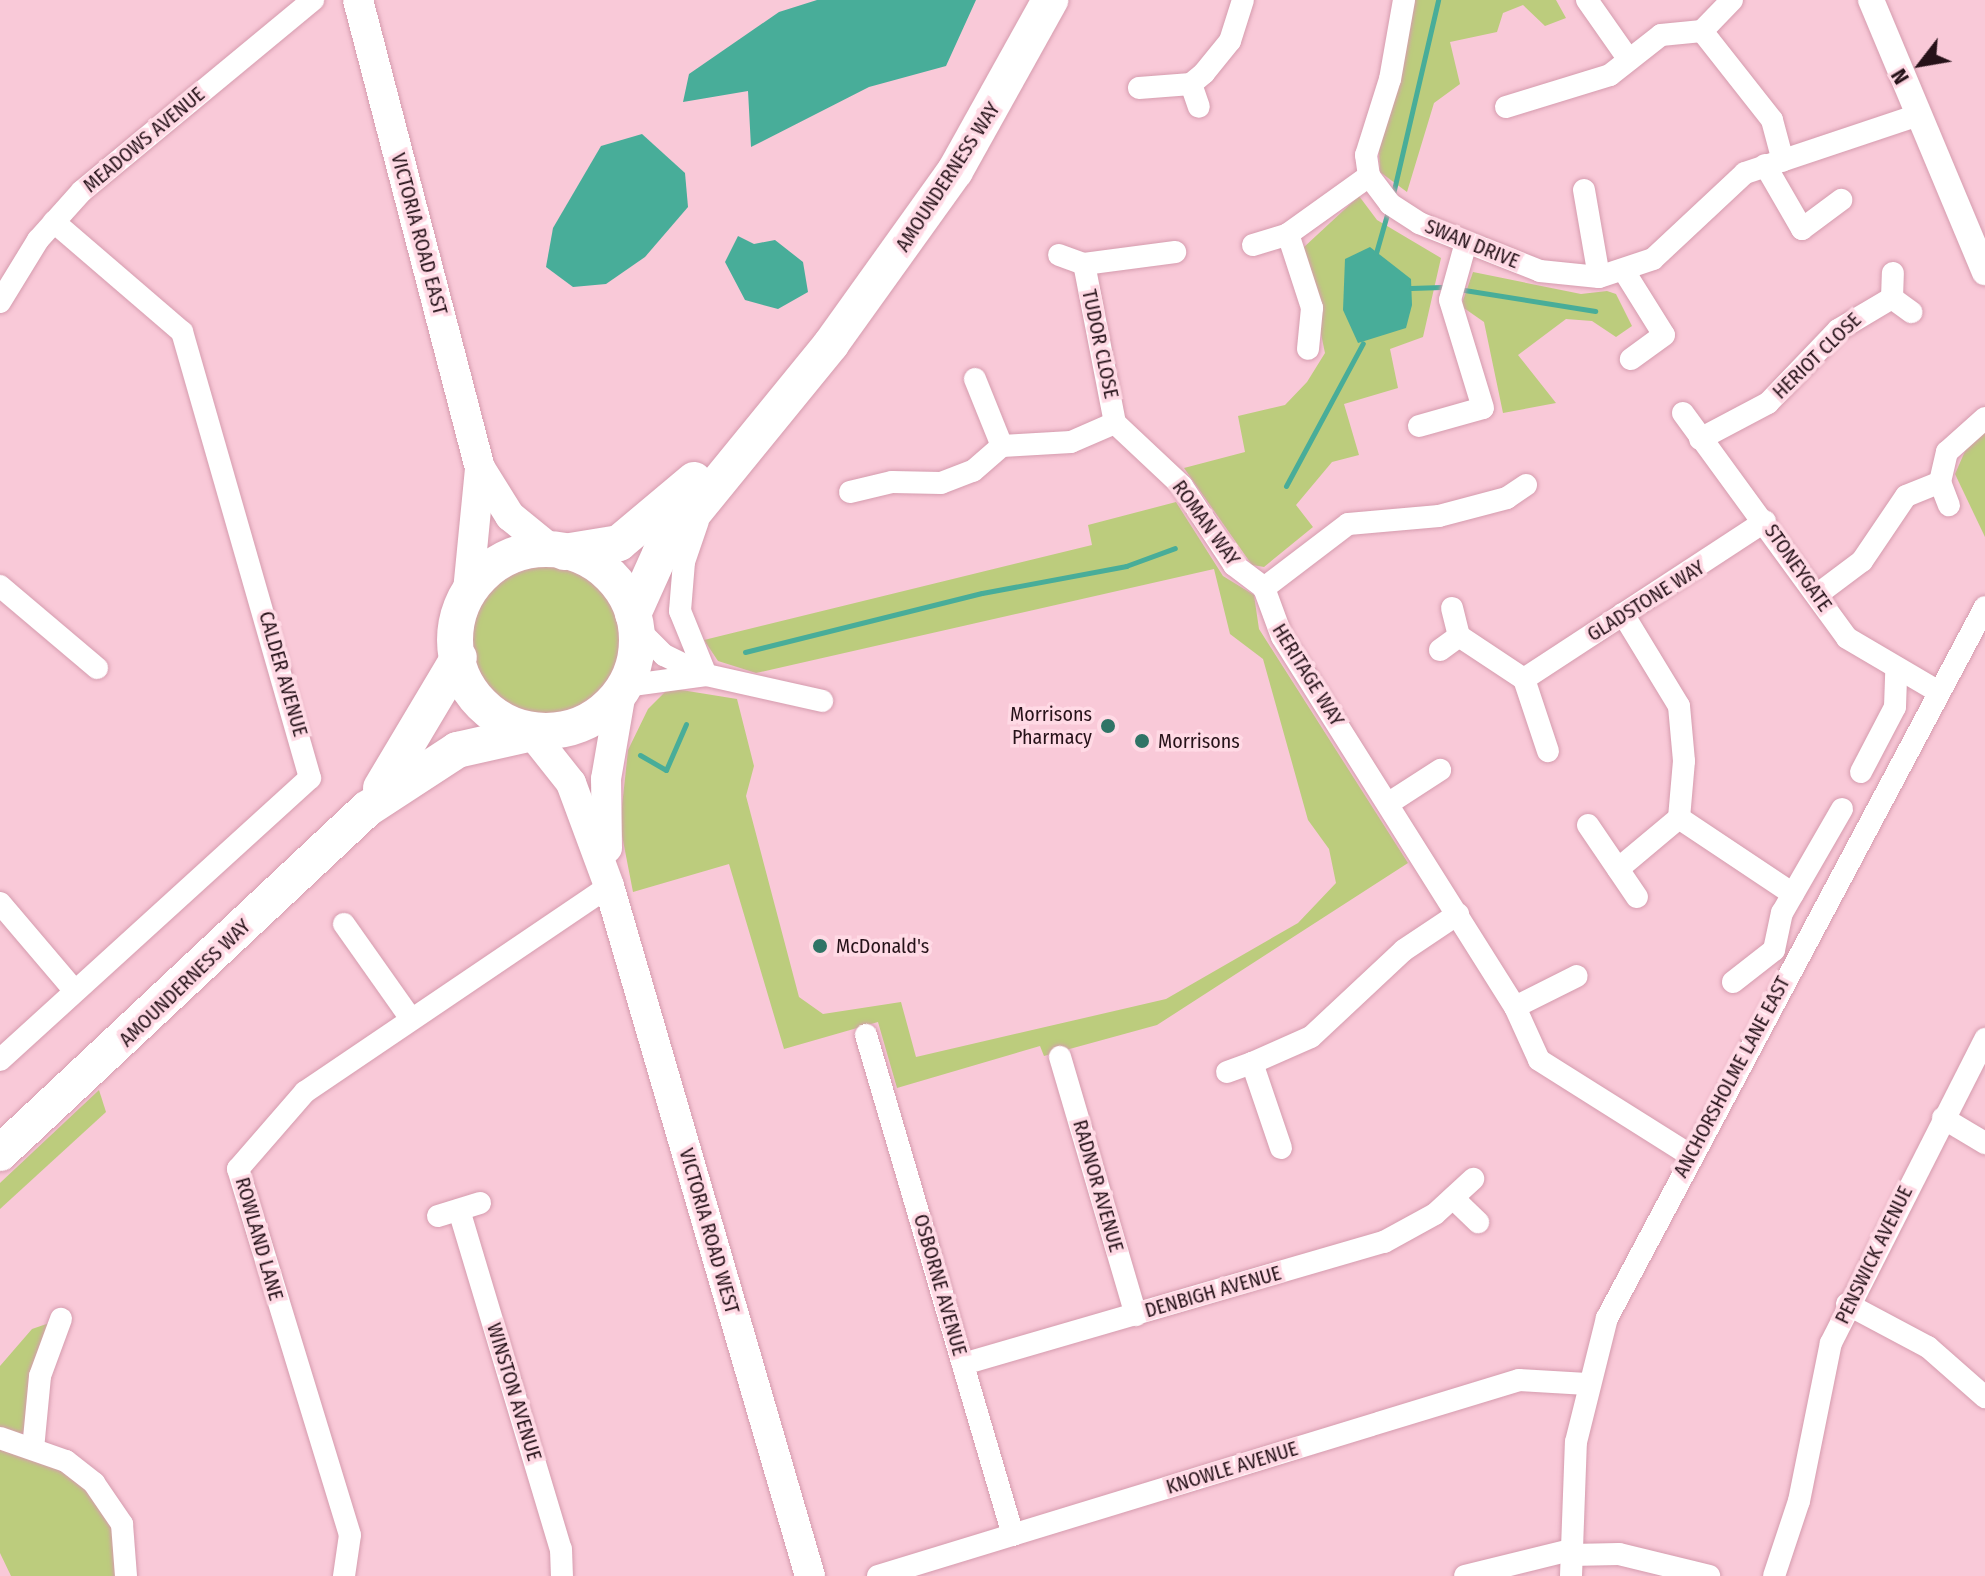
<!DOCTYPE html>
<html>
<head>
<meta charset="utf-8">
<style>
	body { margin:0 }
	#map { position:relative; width:1985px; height:1576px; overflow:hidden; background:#f9c9d8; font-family:"Fira Sans Condensed",sans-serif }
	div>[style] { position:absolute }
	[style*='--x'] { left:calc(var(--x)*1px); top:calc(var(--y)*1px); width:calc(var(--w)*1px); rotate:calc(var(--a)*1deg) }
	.green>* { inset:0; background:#bccc7d }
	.round { border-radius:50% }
	.water>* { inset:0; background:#48ad99 }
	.stream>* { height:5px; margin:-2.5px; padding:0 2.5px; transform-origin:2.5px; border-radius:2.5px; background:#48ad99 }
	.roads { filter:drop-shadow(0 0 2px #d59cae) drop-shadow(0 0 2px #d59cae) }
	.minor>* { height:22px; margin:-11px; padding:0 11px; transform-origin:11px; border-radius:11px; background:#fff }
	.tertiary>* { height:26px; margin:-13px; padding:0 13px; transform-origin:13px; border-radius:13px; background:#fff }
	.secondary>* { height:30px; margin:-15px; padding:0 15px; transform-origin:15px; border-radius:15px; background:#fff }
	.trunk>* { height:36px; margin:-18px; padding:0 18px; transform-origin:18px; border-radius:18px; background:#fff }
	.trunk>.ring { margin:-18px; padding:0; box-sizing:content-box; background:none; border:36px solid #fff; border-radius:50% }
	.dots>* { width:22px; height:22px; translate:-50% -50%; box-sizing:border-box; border:4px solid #ffdae5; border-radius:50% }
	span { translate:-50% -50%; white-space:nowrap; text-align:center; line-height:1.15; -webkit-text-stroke:7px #ffdae5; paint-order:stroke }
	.street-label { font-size:20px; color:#261219 }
	.poi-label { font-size:20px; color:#261219 }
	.right { translate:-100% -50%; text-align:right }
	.left { translate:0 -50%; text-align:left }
	.north { position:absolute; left:1881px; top:24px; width:80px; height:80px; -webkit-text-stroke:6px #ffdae5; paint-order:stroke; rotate:239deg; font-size:22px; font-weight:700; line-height:32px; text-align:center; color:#261219 }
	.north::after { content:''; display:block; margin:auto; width:28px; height:36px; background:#261219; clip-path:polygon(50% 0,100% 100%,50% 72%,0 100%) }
</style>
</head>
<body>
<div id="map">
	<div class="green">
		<i style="clip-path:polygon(1415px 0,1556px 0,1566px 18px,1545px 26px,1523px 5px,1503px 13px,1497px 32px,1450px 42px,1460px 84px,1434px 103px,1407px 192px,1380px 172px,1379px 150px)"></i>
		<i style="clip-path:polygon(1359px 196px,1377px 220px,1441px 258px,1423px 337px,1390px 349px,1398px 388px,1344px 404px,1359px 455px,1332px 462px,1296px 505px,1313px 527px,1264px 567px,1252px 565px,1184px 468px,1245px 452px,1238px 416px,1285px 405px,1307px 382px,1325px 353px,1303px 248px)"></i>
		<i style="clip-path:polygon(1473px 272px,1581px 294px,1607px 291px,1616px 294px,1632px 326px,1616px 337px,1592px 321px,1566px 319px,1518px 355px,1556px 403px,1503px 413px,1484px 322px,1461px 306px)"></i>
		<i style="clip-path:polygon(1985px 427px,1985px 537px,1955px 474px,1969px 442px)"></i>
		<i style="clip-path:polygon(1176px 502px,1223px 576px,1254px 595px,1259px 629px,1408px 863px,1157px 1025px,1044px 1056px,1040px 1046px,897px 1088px,878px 1022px,784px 1049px,729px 864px,633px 892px,620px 825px,628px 750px,648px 709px,669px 688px,737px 699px,754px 766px,746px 796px,799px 997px,823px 1014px,901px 1002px,916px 1057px,1166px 999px,1298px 923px,1336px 883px,1329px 849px,1308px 820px,1263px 659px,1230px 634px,1214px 569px,756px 673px,718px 661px,704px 640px,1092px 545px,1088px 525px)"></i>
		<i class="round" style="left:467px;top:560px;width:154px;height:154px"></i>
		<i style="clip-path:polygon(99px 1090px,106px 1112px,0 1209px,0 1183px)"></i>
		<i style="clip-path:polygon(61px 1319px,33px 1449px,112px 1508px,126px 1576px,11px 1576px,0 1553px,0 1366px,32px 1329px)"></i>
	</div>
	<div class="water">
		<i style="clip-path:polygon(817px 0,976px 0,946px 66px,869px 87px,751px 147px,748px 91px,683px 102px,689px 74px,779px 12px)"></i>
		<i style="clip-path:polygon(642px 134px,685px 173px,688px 207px,645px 257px,606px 284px,573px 287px,546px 267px,553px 228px,601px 146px)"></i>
		<i style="clip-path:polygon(738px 236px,754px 244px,775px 240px,803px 262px,808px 292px,778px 309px,745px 300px,725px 262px)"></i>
		<i style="clip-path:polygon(1370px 247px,1411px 279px,1412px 305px,1406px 328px,1358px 343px,1343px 310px,1345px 259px)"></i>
	</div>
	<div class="stream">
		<i style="--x:1393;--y:194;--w:199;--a:-76.9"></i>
		<i style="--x:1376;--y:253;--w:44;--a:-74.1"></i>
		<i style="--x:1411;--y:288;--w:38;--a:-2"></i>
		<i style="--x:1458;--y:289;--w:139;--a:9.1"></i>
		<i style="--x:1286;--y:486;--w:162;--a:-61.7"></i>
		<i style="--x:745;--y:652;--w:244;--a:-14"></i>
		<i style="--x:982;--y:593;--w:147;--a:-10.6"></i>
		<i style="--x:1126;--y:566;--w:52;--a:-20.2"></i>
		<i style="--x:640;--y:755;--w:30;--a:30"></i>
		<i style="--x:666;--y:770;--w:50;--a:-66.5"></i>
	</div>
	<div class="roads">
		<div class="minor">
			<i style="--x:1404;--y:0;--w:80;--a:100"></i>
			<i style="--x:1390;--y:79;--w:80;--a:107.5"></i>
			<i style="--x:1366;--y:155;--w:21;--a:82"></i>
			<i style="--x:1369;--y:176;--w:35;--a:53"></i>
			<i style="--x:1390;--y:204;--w:35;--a:33"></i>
			<i style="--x:1419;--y:223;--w:130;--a:21.6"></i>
			<i style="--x:1540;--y:271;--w:59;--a:5.8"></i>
			<i style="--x:1599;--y:277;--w:57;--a:-18.4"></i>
			<i style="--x:1653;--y:259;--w:126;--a:-43.1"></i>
			<i style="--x:1745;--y:173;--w:182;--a:-18.5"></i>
			<i style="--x:1587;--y:0;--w:73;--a:55"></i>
			<i style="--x:1702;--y:31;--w:113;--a:51.8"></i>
			<i style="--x:1772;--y:120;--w:42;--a:75"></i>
			<i style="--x:1702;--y:31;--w:43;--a:-45.9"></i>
			<i style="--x:1191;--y:84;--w:24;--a:71"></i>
			<i style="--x:1139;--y:88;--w:52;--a:-4.4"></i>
			<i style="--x:1191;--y:84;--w:17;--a:-40"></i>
			<i style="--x:1204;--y:73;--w:41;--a:-50.9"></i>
			<i style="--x:1230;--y:41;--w:43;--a:-72.4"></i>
			<i style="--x:1506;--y:107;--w:109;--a:-17.1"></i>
			<i style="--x:1610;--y:75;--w:65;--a:-38.1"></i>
			<i style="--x:1661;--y:35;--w:41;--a:-5.6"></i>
			<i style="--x:1765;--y:165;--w:74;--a:60"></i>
			<i style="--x:1802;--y:229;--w:49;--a:-36.6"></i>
			<i style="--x:1584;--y:190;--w:88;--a:80.2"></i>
			<i style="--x:1288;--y:234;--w:78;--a:72"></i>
			<i style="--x:1312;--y:308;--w:41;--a:95.6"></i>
			<i style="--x:1253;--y:245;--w:37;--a:-17"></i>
			<i style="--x:1288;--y:234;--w:100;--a:-35.6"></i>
			<i style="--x:1059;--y:255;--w:27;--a:20"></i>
			<i style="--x:1624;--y:271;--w:75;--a:58"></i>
			<i style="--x:1664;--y:335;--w:41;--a:144"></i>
			<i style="--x:1892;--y:298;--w:24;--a:36"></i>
			<i style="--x:0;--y:302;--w:73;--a:-58.5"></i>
			<i style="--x:38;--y:240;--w:66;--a:-48.1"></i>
			<i style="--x:82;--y:191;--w:300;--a:-39.6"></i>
			<i style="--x:975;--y:379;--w:72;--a:68.1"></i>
			<i style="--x:1683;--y:413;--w:278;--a:53.9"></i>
			<i style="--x:1847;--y:638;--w:107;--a:30.4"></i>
			<i style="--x:1115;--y:423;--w:162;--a:-101"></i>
			<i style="--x:1084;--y:264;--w:92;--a:-7.5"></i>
			<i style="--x:1115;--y:423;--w:92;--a:43.2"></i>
			<i style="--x:1182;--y:486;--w:95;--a:56.6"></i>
			<i style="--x:1234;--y:565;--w:38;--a:37"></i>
			<i style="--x:1419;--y:426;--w:66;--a:-15.7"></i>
			<i style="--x:1483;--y:408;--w:113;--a:-107"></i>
			<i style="--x:1450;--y:300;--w:56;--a:-74.5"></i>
			<i style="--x:1700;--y:439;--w:77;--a:-27.9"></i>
			<i style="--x:1768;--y:403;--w:101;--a:-46.2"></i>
			<i style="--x:1838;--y:330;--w:63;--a:-30.7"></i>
			<i style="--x:1892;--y:298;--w:25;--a:-88"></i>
			<i style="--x:1940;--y:482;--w:25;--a:69"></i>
			<i style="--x:1526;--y:485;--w:23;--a:146"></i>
			<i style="--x:1507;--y:498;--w:70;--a:165.2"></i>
			<i style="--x:1439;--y:516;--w:91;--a:175"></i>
			<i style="--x:1348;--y:524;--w:106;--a:142.7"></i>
			<i style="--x:1264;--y:588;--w:52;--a:69.8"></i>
			<i style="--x:1282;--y:637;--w:437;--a:57.8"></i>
			<i style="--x:1515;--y:1007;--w:58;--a:65.6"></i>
			<i style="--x:1539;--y:1060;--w:178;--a:32.2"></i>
			<i style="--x:850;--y:492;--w:43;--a:-13.4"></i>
			<i style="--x:892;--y:482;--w:49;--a:1.2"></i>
			<i style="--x:941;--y:483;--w:34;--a:-21"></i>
			<i style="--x:973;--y:471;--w:38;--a:-41"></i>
			<i style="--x:1002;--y:446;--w:69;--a:-3.3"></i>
			<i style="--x:1071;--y:442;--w:48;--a:-23.4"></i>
			<i style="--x:698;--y:521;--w:43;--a:108.9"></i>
			<i style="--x:684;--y:562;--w:49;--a:94.7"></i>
			<i style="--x:680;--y:611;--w:69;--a:67.9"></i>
			<i style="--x:0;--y:586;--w:127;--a:40.2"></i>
			<i style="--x:1818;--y:594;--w:55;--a:-36.9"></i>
			<i style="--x:1862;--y:561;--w:78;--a:-55.9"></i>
			<i style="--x:1906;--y:496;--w:37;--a:-22"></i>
			<i style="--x:1940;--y:482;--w:31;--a:-77"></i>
			<i style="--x:1947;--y:452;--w:51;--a:-41.8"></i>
			<i style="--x:1452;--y:608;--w:29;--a:76"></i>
			<i style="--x:1459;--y:636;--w:78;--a:33.5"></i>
			<i style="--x:1524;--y:679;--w:76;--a:71.6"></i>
			<i style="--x:636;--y:627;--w:40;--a:45"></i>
			<i style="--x:664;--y:655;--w:39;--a:26"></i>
			<i style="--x:1440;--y:650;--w:24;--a:-36"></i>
			<i style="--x:1524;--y:679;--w:288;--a:-33.2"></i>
			<i style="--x:625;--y:686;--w:82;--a:-7.7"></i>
			<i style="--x:706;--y:675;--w:119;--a:12.6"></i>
			<i style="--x:1861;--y:772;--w:73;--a:-62.4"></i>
			<i style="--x:1895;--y:707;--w:36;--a:-88"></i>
			<i style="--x:1389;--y:803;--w:61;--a:-32.9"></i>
			<i style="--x:1679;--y:818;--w:137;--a:33.7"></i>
			<i style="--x:1588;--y:825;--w:87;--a:55.8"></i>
			<i style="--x:1618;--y:869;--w:80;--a:-39.9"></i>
			<i style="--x:1679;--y:818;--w:57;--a:-85"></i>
			<i style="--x:1684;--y:761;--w:55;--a:-95.2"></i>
			<i style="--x:1679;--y:706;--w:108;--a:-121.3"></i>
			<i style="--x:0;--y:903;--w:114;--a:49.6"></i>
			<i style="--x:344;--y:924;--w:116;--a:54.8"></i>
			<i style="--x:1733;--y:982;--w:52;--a:-38"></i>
			<i style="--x:1774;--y:950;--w:38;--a:-78"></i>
			<i style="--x:1782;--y:913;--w:120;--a:-60"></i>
			<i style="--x:1515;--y:1007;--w:69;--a:-26.6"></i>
			<i style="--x:866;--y:1035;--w:521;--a:73.62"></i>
			<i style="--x:1060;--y:1057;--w:269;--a:73.6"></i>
			<i style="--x:0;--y:1060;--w:419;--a:-42.3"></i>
			<i style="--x:310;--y:778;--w:464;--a:-106"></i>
			<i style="--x:182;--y:332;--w:169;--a:-139.3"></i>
			<i style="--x:1227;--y:1072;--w:27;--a:-20"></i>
			<i style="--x:1943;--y:1118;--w:49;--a:30.8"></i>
			<i style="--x:1281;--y:1148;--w:90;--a:-108.8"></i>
			<i style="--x:1252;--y:1063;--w:64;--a:-23.8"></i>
			<i style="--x:1311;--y:1037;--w:127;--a:-43.1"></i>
			<i style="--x:1404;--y:950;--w:65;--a:-33.7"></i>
			<i style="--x:1453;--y:1198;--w:35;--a:44"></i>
			<i style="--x:459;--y:1210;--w:354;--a:73.3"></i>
			<i style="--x:561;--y:1549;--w:27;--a:88"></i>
			<i style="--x:438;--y:1216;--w:44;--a:-17.2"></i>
			<i style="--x:1847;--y:1304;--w:92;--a:28"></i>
			<i style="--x:1928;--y:1347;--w:76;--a:41.3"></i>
			<i style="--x:963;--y:1364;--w:438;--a:-16.2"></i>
			<i style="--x:1384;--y:1242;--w:58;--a:-28.8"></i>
			<i style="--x:1435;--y:1214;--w:52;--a:-42.6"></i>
			<i style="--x:0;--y:1438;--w:70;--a:19.2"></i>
			<i style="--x:66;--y:1461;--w:36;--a:38"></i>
			<i style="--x:94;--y:1483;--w:50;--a:55.7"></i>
			<i style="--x:122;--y:1524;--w:52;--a:85.6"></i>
			<i style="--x:33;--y:1449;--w:73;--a:-84.5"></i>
			<i style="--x:40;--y:1376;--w:61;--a:-69.8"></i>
			<i style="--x:1571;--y:1555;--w:48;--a:-1.2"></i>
			<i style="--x:1619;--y:1554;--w:93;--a:13.7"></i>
			<i style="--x:344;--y:1576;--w:41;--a:-81.7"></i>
			<i style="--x:350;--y:1535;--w:383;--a:-107"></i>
			<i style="--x:238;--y:1169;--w:102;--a:-49"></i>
			<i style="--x:305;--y:1092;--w:367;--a:-34.1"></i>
			<i style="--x:878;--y:1576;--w:670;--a:-17"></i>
			<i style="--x:1519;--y:1380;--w:68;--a:3.4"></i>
			<i style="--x:1465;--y:1576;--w:108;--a:-13.9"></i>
			<i style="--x:1571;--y:1576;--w:134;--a:-87.9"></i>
			<i style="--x:1576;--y:1442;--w:128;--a:-76"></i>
			<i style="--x:1607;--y:1318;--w:805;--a:-62"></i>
			<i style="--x:1774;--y:1576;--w:79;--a:-71.6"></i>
			<i style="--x:1799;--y:1501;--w:161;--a:-78.6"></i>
			<i style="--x:1831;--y:1343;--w:341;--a:-63.1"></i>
		</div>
		<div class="tertiary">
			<i style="--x:1871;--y:0;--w:295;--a:67.3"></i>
		</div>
		<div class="secondary">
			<i style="--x:358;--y:0;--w:484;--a:75.4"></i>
			<i style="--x:480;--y:468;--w:57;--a:58"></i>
			<i style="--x:510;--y:516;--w:55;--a:39.1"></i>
			<i style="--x:468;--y:591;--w:124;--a:-84.4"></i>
			<i style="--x:533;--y:735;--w:61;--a:51.6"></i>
			<i style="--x:571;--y:783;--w:110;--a:69.7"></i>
			<i style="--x:609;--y:886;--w:719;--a:73.76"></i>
			<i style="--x:607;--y:848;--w:69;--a:-90.8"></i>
			<i style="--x:606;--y:779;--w:88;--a:-80.2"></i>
		</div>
		<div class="trunk">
			<i class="ring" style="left:455px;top:549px;width:146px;height:146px"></i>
			<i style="--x:564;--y:552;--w:56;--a:-9.3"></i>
			<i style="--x:619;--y:543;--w:98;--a:-40"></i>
			<i style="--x:633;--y:614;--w:66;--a:-65.8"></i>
			<i style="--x:660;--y:554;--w:271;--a:-50.8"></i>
			<i style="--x:831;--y:344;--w:213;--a:-54.4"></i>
			<i style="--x:955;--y:171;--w:196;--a:-60.9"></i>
			<i style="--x:381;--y:788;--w:152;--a:-59.2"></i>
			<i style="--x:0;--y:1153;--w:503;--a:-43.15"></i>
			<i style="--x:367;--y:809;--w:108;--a:-33.2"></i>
			<i style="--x:457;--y:750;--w:73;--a:-12.7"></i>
		</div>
	</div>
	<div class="dots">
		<i style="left:1108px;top:726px;background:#307466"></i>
		<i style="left:1142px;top:741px;background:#307466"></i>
		<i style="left:820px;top:946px;background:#307466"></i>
	</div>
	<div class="street-label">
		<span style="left:144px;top:140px;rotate:-40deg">MEADOWS AVENUE</span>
		<span style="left:948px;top:177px;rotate:-57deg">AMOUNDERNESS WAY</span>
		<span style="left:419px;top:234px;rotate:75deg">VICTORIA ROAD EAST</span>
		<span style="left:1472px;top:244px;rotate:22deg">SWAN DRIVE</span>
		<span style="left:1100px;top:344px;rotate:78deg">TUDOR CLOSE</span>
		<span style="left:1817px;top:356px;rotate:-44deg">HERIOT CLOSE</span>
		<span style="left:1206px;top:523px;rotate:54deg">ROMAN WAY</span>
		<span style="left:1798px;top:568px;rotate:55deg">STONEYGATE</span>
		<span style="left:1646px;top:601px;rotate:-32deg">GLADSTONE WAY</span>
		<span style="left:283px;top:674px;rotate:74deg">CALDER AVENUE</span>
		<span style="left:1308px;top:675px;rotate:58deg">HERITAGE WAY</span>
		<span style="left:185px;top:983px;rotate:-44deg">AMOUNDERNESS WAY</span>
		<span style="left:1732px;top:1077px;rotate:-62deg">ANCHORSHOLME LANE EAST</span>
		<span style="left:1098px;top:1186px;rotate:74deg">RADNOR AVENUE</span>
		<span style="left:709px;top:1231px;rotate:74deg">VICTORIA ROAD WEST</span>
		<span style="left:259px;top:1239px;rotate:74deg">ROWLAND LANE</span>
		<span style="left:1874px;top:1255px;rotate:-64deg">PENSWICK AVENUE</span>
		<span style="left:940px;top:1285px;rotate:74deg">OSBORNE AVENUE</span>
		<span style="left:1213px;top:1292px;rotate:-16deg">DENBIGH AVENUE</span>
		<span style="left:514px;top:1392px;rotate:73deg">WINSTON AVENUE</span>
		<span style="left:1232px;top:1468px;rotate:-17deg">KNOWLE AVENUE</span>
	</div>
	<div class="poi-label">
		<span class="right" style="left:1092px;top:726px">Morrisons<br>Pharmacy</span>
		<span class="left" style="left:1158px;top:741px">Morrisons</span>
		<span class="left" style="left:836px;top:946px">McDonald's</span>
	</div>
	<div class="north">N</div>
</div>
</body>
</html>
